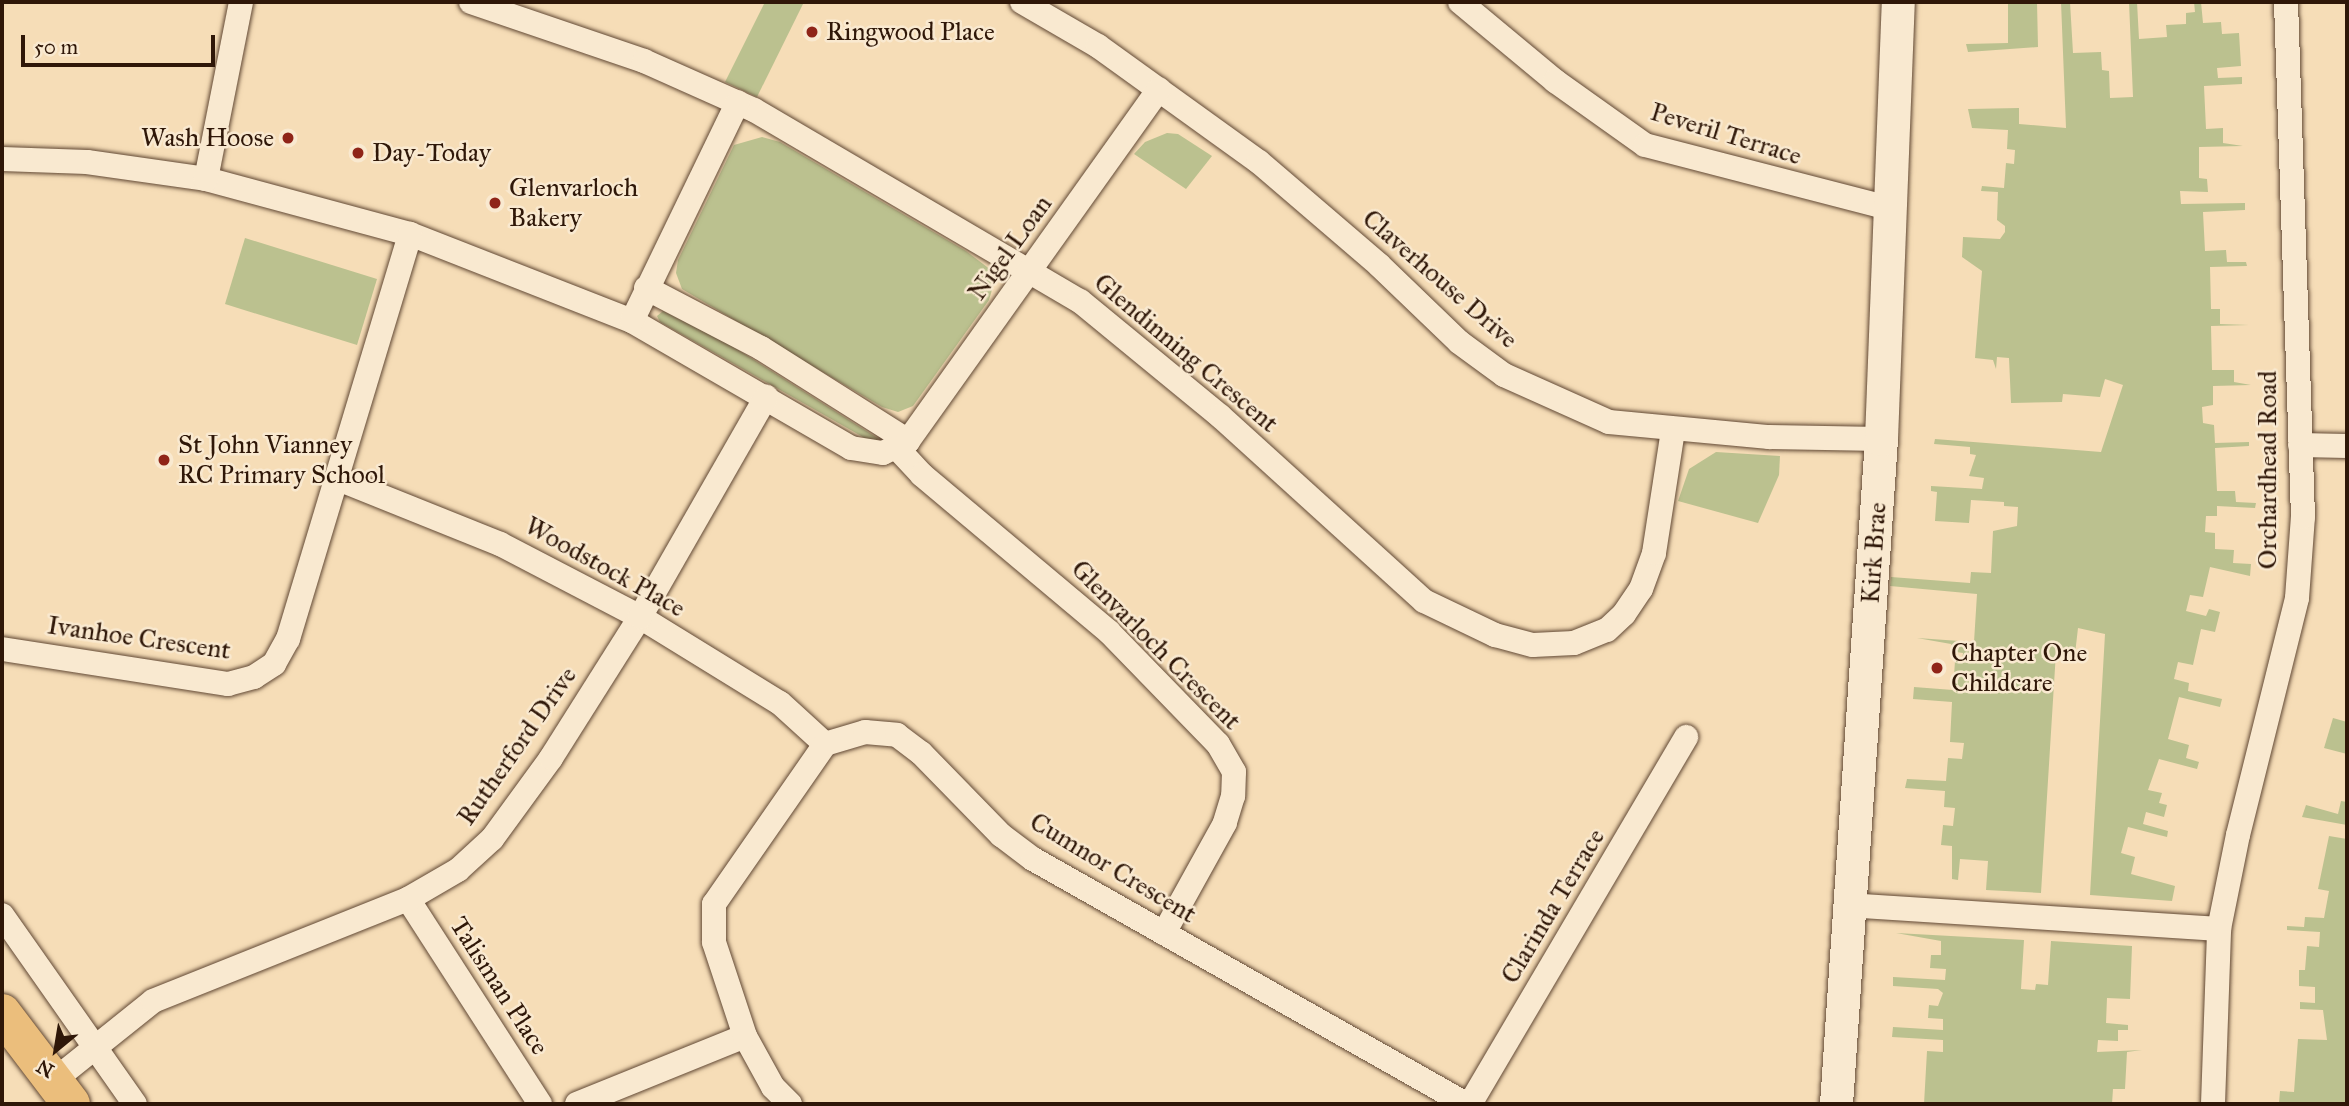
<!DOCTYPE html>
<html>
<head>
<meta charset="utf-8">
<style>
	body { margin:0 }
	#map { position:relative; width:2349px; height:1106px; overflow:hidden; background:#f6ddb7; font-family:"IM FELL Great Primer",serif }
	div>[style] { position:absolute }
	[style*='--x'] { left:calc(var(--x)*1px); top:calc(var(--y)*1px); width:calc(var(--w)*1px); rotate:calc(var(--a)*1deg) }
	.green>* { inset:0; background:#bbc18f }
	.roads { filter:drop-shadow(0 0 2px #614834) drop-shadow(0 0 2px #614834) }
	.street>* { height:24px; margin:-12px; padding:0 12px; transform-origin:12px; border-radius:12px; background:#f9e9d0 }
	.secondary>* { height:33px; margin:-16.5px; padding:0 16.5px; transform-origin:16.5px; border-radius:16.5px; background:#f9e9d0 }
	.primary>* { height:38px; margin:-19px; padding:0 19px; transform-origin:19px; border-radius:19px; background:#ebbe7c }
	.dots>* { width:19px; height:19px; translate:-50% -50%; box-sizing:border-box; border:4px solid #f9e9d0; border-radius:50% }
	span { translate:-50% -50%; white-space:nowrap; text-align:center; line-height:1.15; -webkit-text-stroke:5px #f9e9d0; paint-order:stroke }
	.poi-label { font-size:26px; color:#2f1708 }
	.left { translate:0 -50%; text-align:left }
	.right { translate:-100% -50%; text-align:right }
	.street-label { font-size:26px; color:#2f1708 }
	.frame { position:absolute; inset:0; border:4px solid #2f1708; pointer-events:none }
	.north { position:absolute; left:21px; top:1015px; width:70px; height:70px; -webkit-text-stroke:5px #f9e9d0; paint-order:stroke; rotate:210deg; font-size:19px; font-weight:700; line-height:28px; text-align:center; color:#2f1708 }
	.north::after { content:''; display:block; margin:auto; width:24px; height:32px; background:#2f1708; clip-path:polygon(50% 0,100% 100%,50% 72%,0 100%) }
	.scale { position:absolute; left:21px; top:35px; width:194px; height:32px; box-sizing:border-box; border:4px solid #2f1708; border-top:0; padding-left:9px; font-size:21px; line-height:24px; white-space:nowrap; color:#2f1708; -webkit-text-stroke:5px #f9e9d0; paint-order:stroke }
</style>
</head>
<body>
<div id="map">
	<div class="green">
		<i style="clip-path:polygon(765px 2px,804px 2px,757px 97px,725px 82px)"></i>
		<i style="clip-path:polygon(2008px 2px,2037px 2px,2038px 47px,1968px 52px,1966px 44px,2008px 43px)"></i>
		<i style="clip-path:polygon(2061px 2px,2070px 2px,2073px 53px,2101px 52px,2102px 70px,2109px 71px,2110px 98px,2133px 97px,2129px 2px,2137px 2px,2139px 39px,2167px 37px,2166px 25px,2186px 24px,2186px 13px,2195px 12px,2194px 2px,2201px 2px,2203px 23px,2221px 22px,2222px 34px,2239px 33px,2241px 66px,2217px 68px,2218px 78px,2242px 77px,2242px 84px,2204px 86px,2206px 129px,2223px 128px,2223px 143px,2243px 146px,2199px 147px,2199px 178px,2207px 179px,2208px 192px,2180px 191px,2181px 204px,2245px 203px,2245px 210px,2203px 212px,2205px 251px,2226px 250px,2227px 262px,2246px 262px,2247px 266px,2210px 267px,2211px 309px,2220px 309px,2220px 324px,2249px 325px,2211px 326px,2212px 370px,2234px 370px,2234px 382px,2251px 385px,2213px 386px,2213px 405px,2202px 407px,2203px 423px,2214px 425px,2215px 443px,2249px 442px,2249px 446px,2215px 448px,2217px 491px,2235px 491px,2236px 502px,2256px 503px,2255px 508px,2217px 506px,2217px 516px,2206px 516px,2205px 532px,2215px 533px,2215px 549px,2234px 550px,2233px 563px,2251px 564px,2250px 576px,2210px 567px,2203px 597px,2190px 595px,2186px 611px,2206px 616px,2209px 609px,2220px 612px,2215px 632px,2201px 629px,2193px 665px,2178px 662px,2174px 679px,2189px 683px,2188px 691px,2222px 699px,2220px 707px,2179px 697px,2168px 739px,2189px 745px,2186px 758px,2199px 762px,2197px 769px,2159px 759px,2148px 790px,2162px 793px,2159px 803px,2167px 805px,2164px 817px,2146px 812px,2143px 824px,2168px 831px,2167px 837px,2128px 827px,2121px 853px,2135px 857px,2131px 874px,2175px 886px,2172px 901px,2090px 895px,2105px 634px,2078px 628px,2075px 654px,2056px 652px,2041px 893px,1986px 890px,1988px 861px,1960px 859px,1958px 880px,1952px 879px,1952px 846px,1941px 845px,1943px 825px,1953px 826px,1955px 808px,1944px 807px,1945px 791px,1905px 788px,1907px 779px,1946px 781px,1948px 758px,1962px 759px,1964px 743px,1950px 742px,1952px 702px,1913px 699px,1914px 687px,1953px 690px,1955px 661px,1962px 661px,1963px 653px,1956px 652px,1951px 644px,1917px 638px,1974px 642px,1977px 594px,1890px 586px,1891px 577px,1970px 583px,1971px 572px,1991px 573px,1993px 531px,2017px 526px,2018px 507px,2004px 506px,2004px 502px,1971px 500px,1969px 523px,1935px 521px,1937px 492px,1931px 491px,1931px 486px,1982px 489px,1984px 478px,1969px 476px,1976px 455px,1970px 454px,1970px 447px,1934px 444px,1935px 439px,2101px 452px,2123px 385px,2105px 379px,2100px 397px,2063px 394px,2062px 402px,2011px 403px,2009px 358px,1997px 357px,1996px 369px,1993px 360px,1975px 358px,1982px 271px,1962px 257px,1963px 237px,2000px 239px,2005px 232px,2005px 226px,1997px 220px,1998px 192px,1981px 191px,1982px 186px,2004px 188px,2006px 163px,2014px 164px,2015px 150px,2007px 149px,2008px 130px,1972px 128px,1968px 109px,2019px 108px,2019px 124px,2066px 128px)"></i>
		<i style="clip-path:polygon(1167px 133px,1178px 134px,1212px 156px,1186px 189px,1134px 154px,1145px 142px)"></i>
		<i style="clip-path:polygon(762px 137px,780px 142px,966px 251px,991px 270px,994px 283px,989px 300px,913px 406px,898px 412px,882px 407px,682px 289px,676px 273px,678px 260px,734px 145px)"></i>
		<i style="clip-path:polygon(245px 238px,377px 279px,357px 345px,225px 304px)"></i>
		<i style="clip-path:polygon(663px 311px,732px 346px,879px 439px,870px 441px,660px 322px,657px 316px)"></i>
		<i style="clip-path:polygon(1716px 452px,1780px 456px,1779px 475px,1758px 523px,1678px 501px,1689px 469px)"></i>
		<i style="clip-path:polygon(2333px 718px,2347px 722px,2347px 754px,2324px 748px)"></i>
		<i style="clip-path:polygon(2341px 801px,2347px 802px,2347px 825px,2302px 817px,2306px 805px,2338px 814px)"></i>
		<i style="clip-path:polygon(2329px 836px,2347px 839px,2347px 1104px,2259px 1104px,2279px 1103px,2280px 1091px,2294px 1092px,2298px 1039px,2327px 1040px,2323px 1010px,2300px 1009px,2300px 1002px,2315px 1003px,2315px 987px,2299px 986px,2299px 970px,2305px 970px,2307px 946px,2319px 947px,2320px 932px,2287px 930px,2287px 926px,2304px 927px,2305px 917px,2324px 918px,2329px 891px,2318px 889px)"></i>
		<i style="clip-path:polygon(1896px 933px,2024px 940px,2021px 989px,2035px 990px,2036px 984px,2048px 985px,2051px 941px,2132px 946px,2130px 999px,2107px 998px,2106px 1023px,2128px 1025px,2128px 1030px,2118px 1030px,2118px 1041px,2098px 1040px,2097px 1052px,2142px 1050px,2127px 1052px,2125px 1089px,2113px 1089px,2112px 1104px,1924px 1104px,1927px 1051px,1943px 1052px,1943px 1040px,1892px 1037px,1893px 1027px,1943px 1030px,1943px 1019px,1928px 1018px,1929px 1005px,1938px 1006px,1943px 993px,1938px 989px,1893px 986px,1893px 977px,1945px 980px,1946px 969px,1930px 968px,1931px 955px,1941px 955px,1941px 941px)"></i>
	</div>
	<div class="roads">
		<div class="street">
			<i style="--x:471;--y:2;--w:183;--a:18.8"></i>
			<i style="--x:644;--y:61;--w:120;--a:24"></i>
			<i style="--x:754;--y:110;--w:378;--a:30.4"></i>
			<i style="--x:1080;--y:301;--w:181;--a:39.4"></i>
			<i style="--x:1220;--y:416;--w:275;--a:42.2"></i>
			<i style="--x:1424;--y:601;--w:79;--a:25.6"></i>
			<i style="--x:1495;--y:635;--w:39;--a:15"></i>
			<i style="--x:1533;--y:645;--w:41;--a:-2.8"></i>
			<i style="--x:1574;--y:643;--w:35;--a:-22"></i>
			<i style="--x:1607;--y:630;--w:23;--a:-43"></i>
			<i style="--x:1624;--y:614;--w:30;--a:-56"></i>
			<i style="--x:1641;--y:589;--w:38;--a:-70"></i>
			<i style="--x:1654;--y:553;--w:124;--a:-81.2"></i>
			<i style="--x:1022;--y:2;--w:88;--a:30.1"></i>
			<i style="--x:1098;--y:46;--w:198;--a:35.8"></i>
			<i style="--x:1259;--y:162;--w:158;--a:40.6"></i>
			<i style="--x:1379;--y:265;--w:111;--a:43.9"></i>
			<i style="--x:1459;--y:342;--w:56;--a:36.3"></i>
			<i style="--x:1504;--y:375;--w:115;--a:24.1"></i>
			<i style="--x:1609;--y:422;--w:161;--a:5.4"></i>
			<i style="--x:1769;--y:437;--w:112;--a:1"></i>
			<i style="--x:1460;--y:2;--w:124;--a:39.7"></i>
			<i style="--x:1555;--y:81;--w:110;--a:35.4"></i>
			<i style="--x:1645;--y:145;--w:256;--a:14.5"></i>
			<i style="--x:2;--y:159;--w:85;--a:2"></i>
			<i style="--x:87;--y:162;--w:120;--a:8.1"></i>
			<i style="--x:206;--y:179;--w:211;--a:15.1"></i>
			<i style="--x:410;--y:234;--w:238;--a:21.4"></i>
			<i style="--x:632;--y:321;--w:253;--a:30.1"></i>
			<i style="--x:851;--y:448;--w:32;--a:9"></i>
			<i style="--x:883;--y:453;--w:28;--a:-26"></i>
			<i style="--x:908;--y:441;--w:432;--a:-54.5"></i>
			<i style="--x:206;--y:179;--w:180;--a:-78.8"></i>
			<i style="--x:646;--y:288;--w:130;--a:27.6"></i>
			<i style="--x:761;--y:348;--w:174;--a:32.3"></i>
			<i style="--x:632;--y:321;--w:243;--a:-64.2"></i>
			<i style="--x:2300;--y:445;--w:47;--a:1.2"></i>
			<i style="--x:897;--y:448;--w:37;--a:47"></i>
			<i style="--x:922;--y:475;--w:244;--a:40"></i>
			<i style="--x:1109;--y:632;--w:156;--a:45.8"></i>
			<i style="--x:1218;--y:744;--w:32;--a:60"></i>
			<i style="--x:1234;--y:772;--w:24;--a:92"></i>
			<i style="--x:1233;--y:796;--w:28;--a:107"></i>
			<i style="--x:1225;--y:823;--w:126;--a:119"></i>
			<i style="--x:336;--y:478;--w:177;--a:21.9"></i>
			<i style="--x:500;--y:544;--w:158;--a:27.5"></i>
			<i style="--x:640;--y:617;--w:164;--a:31.6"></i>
			<i style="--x:780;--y:703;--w:61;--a:42.3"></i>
			<i style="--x:2;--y:649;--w:229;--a:8.8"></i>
			<i style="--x:228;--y:684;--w:27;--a:-15"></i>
			<i style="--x:254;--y:677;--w:24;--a:-33"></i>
			<i style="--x:274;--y:664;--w:29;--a:-61"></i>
			<i style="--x:288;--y:639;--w:423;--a:-73.2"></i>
			<i style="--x:408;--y:899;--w:244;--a:57.2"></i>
			<i style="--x:1847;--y:905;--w:373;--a:3.7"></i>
			<i style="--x:2;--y:915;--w:231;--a:54.9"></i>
			<i style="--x:52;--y:1082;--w:129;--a:-38.7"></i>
			<i style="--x:153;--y:1001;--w:275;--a:-21.8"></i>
			<i style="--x:408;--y:899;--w:58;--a:-30.1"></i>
			<i style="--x:458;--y:870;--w:46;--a:-42.4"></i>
			<i style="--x:492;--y:839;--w:100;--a:-53.9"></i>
			<i style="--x:551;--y:758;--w:167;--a:-57.7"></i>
			<i style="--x:640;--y:617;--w:254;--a:-60.2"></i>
			<i style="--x:577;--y:1104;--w:181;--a:-22"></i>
			<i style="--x:790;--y:1104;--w:24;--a:-135"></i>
			<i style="--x:773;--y:1087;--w:58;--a:-118.8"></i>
			<i style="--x:745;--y:1036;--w:99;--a:-108.3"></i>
			<i style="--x:714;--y:942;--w:38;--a:-90"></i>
			<i style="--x:714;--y:904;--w:195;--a:-55.2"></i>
			<i style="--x:825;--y:744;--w:42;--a:-16.7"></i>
			<i style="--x:865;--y:732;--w:32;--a:5"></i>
			<i style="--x:897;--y:735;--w:30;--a:37"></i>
			<i style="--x:921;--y:753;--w:115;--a:45.7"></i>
			<i style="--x:1001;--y:835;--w:40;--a:37"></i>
			<i style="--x:1033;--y:859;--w:498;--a:29.5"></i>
			<i style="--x:1470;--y:1104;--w:426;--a:-59.5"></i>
			<i style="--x:2213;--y:1104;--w:175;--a:-88"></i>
			<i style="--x:2219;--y:929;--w:96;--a:-78.6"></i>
			<i style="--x:2238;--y:835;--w:244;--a:-76"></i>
			<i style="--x:2297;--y:598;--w:81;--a:-85.8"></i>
			<i style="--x:2303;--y:517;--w:515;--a:-91.89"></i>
		</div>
		<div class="secondary">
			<i style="--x:1836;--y:1104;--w:667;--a:-86.13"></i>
			<i style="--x:1881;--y:439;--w:437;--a:-87.8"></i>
		</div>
		<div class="primary">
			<i style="--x:2;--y:1013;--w:114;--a:52.8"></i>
		</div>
	</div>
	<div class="dots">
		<i style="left:812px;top:32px;background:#8f2418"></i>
		<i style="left:288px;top:138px;background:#8f2418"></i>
		<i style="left:358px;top:153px;background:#8f2418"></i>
		<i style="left:495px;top:203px;background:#8f2418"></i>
		<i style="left:164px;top:460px;background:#8f2418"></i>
		<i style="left:1937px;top:668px;background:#8f2418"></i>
	</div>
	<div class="poi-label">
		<span class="left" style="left:826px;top:32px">Ringwood Place</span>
		<span class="right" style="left:274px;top:138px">Wash Hoose</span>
		<span class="left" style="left:372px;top:153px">Day-Today</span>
		<span class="left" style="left:509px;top:203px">Glenvarloch<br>Bakery</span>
		<span class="left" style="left:178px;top:460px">St John Vianney<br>RC Primary School</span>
		<span class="left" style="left:1951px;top:668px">Chapter One<br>Childcare</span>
	</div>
	<div class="street-label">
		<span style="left:1726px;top:134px;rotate:17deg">Peveril Terrace</span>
		<span style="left:1010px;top:248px;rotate:-54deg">Nigel Loan</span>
		<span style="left:1440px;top:279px;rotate:41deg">Claverhouse Drive</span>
		<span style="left:1186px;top:353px;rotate:40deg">Glendinning Crescent</span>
		<span style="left:2268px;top:470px;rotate:-90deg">Orchardhead Road</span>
		<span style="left:1874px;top:553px;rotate:-86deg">Kirk Brae</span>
		<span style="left:605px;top:567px;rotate:29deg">Woodstock Place</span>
		<span style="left:139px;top:638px;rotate:8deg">Ivanhoe Crescent</span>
		<span style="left:1156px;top:645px;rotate:45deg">Glenvarloch Crescent</span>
		<span style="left:517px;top:746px;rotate:-55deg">Rutherford Drive</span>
		<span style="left:1113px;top:868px;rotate:31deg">Cumnor Crescent</span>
		<span style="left:1553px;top:906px;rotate:-59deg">Clarinda Terrace</span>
		<span style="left:499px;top:986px;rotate:57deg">Talisman Place</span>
	</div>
	<div class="frame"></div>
	<div class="north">N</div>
	<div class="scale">50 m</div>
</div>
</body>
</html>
